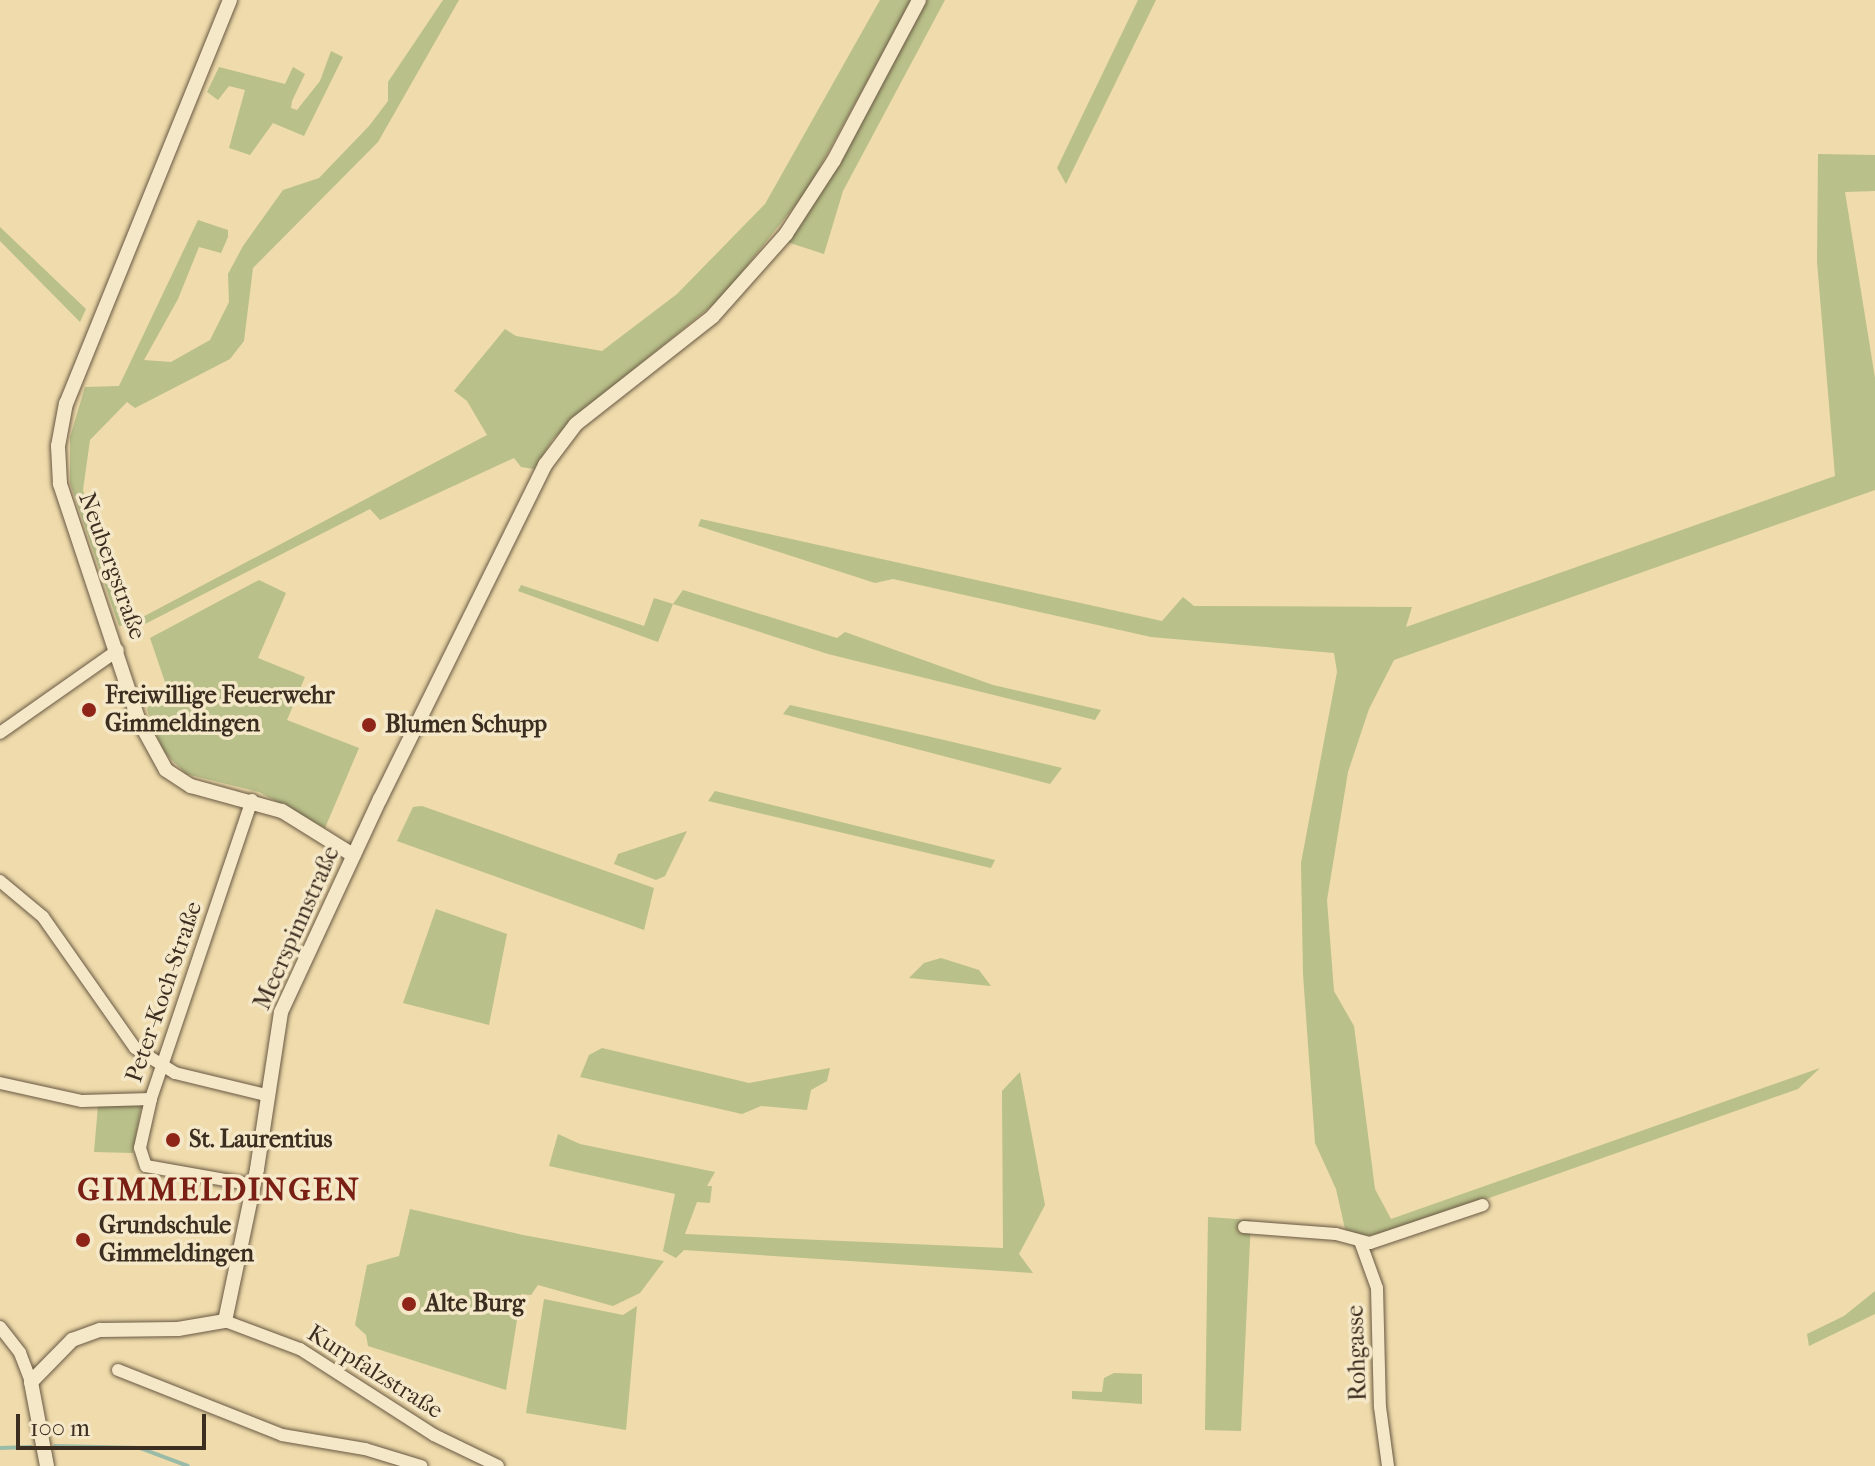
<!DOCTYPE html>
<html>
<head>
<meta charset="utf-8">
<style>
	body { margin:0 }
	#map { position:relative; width:1875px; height:1466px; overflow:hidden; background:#efdbab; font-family:"IM FELL French Canon",serif }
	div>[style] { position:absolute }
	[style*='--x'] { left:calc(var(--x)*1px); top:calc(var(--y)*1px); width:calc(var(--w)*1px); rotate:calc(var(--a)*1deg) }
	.green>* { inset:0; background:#b9c089 }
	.stream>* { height:4px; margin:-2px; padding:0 2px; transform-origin:2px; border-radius:2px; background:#9abba7 }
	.roads { filter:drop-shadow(0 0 2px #685843) drop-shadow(0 0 2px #685843) }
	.minor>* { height:12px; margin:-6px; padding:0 6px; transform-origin:6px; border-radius:6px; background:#f5e8c8 }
	.tertiary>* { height:14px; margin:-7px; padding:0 7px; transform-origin:7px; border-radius:7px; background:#f5e8c8 }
	.dots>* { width:22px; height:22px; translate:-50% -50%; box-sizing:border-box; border:4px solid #f5e8c8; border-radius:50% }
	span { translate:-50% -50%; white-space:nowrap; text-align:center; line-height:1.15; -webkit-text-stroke:7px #f5e8c8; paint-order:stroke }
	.street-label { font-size:24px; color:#3b2d20 }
	.poi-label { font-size:24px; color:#3b2d20; font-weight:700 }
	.left { translate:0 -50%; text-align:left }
	.district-label { font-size:32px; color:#7a1f14; font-weight:700; letter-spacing:2px }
	.scale { position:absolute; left:16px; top:1414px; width:190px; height:36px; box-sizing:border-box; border:4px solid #3b2d20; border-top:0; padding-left:10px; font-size:24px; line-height:28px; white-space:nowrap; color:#3b2d20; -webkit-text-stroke:6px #f5e8c8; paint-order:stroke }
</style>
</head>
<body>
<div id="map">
	<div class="green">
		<i style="clip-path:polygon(443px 0,459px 0,378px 142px,253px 268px,244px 341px,230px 359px,135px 408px,127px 402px,90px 440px,83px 490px,125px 625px,119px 626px,70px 483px,70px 437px,85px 387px,119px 386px,198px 220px,228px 230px,228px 237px,221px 253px,199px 247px,178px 299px,144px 360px,171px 362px,210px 340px,229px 302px,228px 274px,243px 246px,283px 190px,319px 178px,369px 126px,388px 101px,388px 82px)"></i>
		<i style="clip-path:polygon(880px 0,912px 0,806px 192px,721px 298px,582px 411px,553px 439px,534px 469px,521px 467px,514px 458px,380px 520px,370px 509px,141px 626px,137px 620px,487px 435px,467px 401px,454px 391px,505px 329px,516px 336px,602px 351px,677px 294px,765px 204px)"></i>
		<i style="clip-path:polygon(925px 0,945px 0,843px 191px,824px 254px,787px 242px)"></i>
		<i style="clip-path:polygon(1138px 0,1156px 0,1066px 184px,1057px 168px)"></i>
		<i style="clip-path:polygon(331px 51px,343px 57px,304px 136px,273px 123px,250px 155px,229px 148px,245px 90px,229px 86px,218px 100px,207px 92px,219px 67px,285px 84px,293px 67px,305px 74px,292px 101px,291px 108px,297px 110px,320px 81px)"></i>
		<i style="clip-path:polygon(1818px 154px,1875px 155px,1875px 191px,1845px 192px,1875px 378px,1875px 490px,1394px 660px,1369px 709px,1348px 772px,1327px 900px,1334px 991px,1354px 1026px,1375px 1189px,1391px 1219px,1820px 1068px,1798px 1089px,1393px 1232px,1364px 1236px,1345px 1229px,1336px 1189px,1315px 1143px,1303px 974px,1301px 863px,1337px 672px,1334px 653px,1151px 637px,893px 579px,875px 583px,698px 526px,701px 519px,1162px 621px,1183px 597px,1194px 606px,1412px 607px,1406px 627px,1835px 476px,1817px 262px)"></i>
		<i style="clip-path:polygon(0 227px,86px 309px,80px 322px,0 241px)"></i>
		<i style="clip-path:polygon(259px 580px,286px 593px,258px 658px,305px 677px,287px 720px,359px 748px,325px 828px,259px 792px,186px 774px,163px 751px,147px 710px,150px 694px,163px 696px,165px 682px,150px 638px)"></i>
		<i style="clip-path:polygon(521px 585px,644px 626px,654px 598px,673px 604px,683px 590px,837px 638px,845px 632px,993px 685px,1101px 710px,1095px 720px,828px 654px,673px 604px,658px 642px,518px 591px)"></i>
		<i style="clip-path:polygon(790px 705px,940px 739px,1062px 768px,1050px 784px,783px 714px)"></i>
		<i style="clip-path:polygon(715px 791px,995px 860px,991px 868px,708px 801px)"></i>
		<i style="clip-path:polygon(422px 806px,654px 888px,644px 930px,397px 841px,413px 807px)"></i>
		<i style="clip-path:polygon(687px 831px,665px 876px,656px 880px,614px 864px,618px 854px)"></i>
		<i style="clip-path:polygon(436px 909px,507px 934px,489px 1025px,403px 1003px)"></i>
		<i style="clip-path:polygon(941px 958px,979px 970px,991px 986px,909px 978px,924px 963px)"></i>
		<i style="clip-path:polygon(602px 1048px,749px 1083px,830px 1068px,827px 1081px,811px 1090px,807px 1110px,761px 1106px,742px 1114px,580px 1077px,589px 1055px)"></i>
		<i style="clip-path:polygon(1020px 1072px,1045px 1205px,1019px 1254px,1033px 1273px,684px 1250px,676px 1258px,663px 1251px,675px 1194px,549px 1166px,558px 1134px,580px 1144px,715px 1172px,707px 1186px,712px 1186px,710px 1203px,697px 1202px,685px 1234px,1003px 1248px,1002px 1091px)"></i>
		<i style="clip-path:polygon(98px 1106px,141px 1106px,133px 1153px,94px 1152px)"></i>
		<i style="clip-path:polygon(410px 1209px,523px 1235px,664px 1261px,640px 1293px,613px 1306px,538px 1285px,531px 1295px,521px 1294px,506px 1390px,368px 1346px,366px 1335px,355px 1325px,367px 1265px,399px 1256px)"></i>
		<i style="clip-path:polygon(1208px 1217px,1251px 1220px,1241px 1431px,1205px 1430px)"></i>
		<i style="clip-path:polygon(1875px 1291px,1875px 1314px,1809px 1346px,1807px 1334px,1844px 1316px)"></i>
		<i style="clip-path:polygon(544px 1299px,623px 1315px,637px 1306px,626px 1430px,526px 1413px)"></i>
		<i style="clip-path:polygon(1114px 1373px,1142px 1374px,1142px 1404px,1072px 1399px,1072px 1391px,1102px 1392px,1104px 1378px)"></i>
	</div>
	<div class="stream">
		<i style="--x:55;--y:1446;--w:85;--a:1.3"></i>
		<i style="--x:140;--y:1448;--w:51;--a:20.6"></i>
		<i style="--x:0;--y:1448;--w:31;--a:-2"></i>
	</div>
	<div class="roads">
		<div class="minor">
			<i style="--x:0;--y:733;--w:144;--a:-35.1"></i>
			<i style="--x:252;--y:800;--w:316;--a:108.7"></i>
			<i style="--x:151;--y:1099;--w:50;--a:102.7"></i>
			<i style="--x:140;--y:1148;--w:19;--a:72"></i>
			<i style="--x:146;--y:1166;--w:110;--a:10"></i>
			<i style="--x:0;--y:881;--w:56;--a:39.9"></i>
			<i style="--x:43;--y:917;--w:160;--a:54.9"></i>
			<i style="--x:135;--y:1048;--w:47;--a:32"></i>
			<i style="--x:175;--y:1073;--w:94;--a:13.6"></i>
			<i style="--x:0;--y:1083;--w:84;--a:12.4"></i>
			<i style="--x:82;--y:1101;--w:69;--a:-1.7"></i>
			<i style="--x:1244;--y:1227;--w:92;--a:4.4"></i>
			<i style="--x:1336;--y:1234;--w:35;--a:15"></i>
			<i style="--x:1370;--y:1243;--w:119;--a:-18.6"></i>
			<i style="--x:1360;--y:1241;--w:50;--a:70.1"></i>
			<i style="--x:1377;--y:1288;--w:119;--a:88.6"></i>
			<i style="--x:1380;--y:1407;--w:60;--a:82.3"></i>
			<i style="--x:225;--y:1321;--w:80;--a:20.5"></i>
			<i style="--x:300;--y:1349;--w:159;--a:32.7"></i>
			<i style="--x:434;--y:1435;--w:71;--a:25.8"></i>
			<i style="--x:0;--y:1327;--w:33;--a:52"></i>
			<i style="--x:20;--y:1353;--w:31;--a:69"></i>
			<i style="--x:118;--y:1370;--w:176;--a:21.6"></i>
			<i style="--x:282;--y:1435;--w:84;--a:9.6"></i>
			<i style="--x:365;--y:1449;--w:59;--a:16.9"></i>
		</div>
		<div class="tertiary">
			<i style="--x:230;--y:0;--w:435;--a:112.1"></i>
			<i style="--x:66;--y:403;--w:44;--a:100.5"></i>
			<i style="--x:58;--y:446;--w:38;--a:87"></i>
			<i style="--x:60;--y:484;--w:248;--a:71.6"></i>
			<i style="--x:138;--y:719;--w:58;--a:61.2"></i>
			<i style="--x:166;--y:770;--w:30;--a:33"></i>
			<i style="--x:191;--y:786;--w:94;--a:15.4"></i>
			<i style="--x:282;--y:811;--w:84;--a:31.8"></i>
			<i style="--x:47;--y:1466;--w:86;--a:-100.8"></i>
			<i style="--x:31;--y:1382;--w:59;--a:-45.7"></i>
			<i style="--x:72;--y:1340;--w:30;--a:-20"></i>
			<i style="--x:100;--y:1330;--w:78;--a:-0.7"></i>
			<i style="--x:178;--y:1329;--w:48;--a:-9.7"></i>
			<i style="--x:225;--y:1321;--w:155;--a:-78.1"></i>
			<i style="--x:257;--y:1169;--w:159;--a:-81.3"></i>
			<i style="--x:281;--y:1012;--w:235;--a:-65.1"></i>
			<i style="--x:380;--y:799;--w:373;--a:-63.7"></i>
			<i style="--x:545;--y:465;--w:51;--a:-52.9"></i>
			<i style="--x:576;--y:424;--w:174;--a:-38.2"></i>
			<i style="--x:713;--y:316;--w:110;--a:-48.3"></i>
			<i style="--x:786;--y:234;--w:88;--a:-57"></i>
			<i style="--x:834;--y:160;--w:181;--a:-62"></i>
		</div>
	</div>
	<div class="dots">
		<i style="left:89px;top:710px;background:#8f2418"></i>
		<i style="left:369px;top:725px;background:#8f2418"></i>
		<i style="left:173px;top:1140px;background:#8f2418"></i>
		<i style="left:83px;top:1240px;background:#8f2418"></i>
		<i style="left:409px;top:1304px;background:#8f2418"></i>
	</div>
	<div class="street-label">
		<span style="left:112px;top:566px;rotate:70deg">Neubergstraße</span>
		<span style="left:297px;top:928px;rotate:-66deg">Meerspinnstraße</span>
		<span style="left:164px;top:992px;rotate:-71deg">Peter-Koch-Straße</span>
		<span style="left:1357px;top:1353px;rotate:-92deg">Rohgasse</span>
		<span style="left:375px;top:1372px;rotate:32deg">Kurpfalzstraße</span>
	</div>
	<div class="poi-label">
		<span class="left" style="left:105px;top:710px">Freiwillige Feuerwehr<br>Gimmeldingen</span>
		<span class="left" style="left:385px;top:725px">Blumen Schupp</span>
		<span class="left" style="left:189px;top:1140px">St. Laurentius</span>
		<span class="left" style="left:99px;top:1240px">Grundschule<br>Gimmeldingen</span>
		<span class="left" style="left:425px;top:1304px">Alte Burg</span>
	</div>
	<div class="district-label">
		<span style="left:219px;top:1190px">GIMMELDINGEN</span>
	</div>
	<div class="scale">100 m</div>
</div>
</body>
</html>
